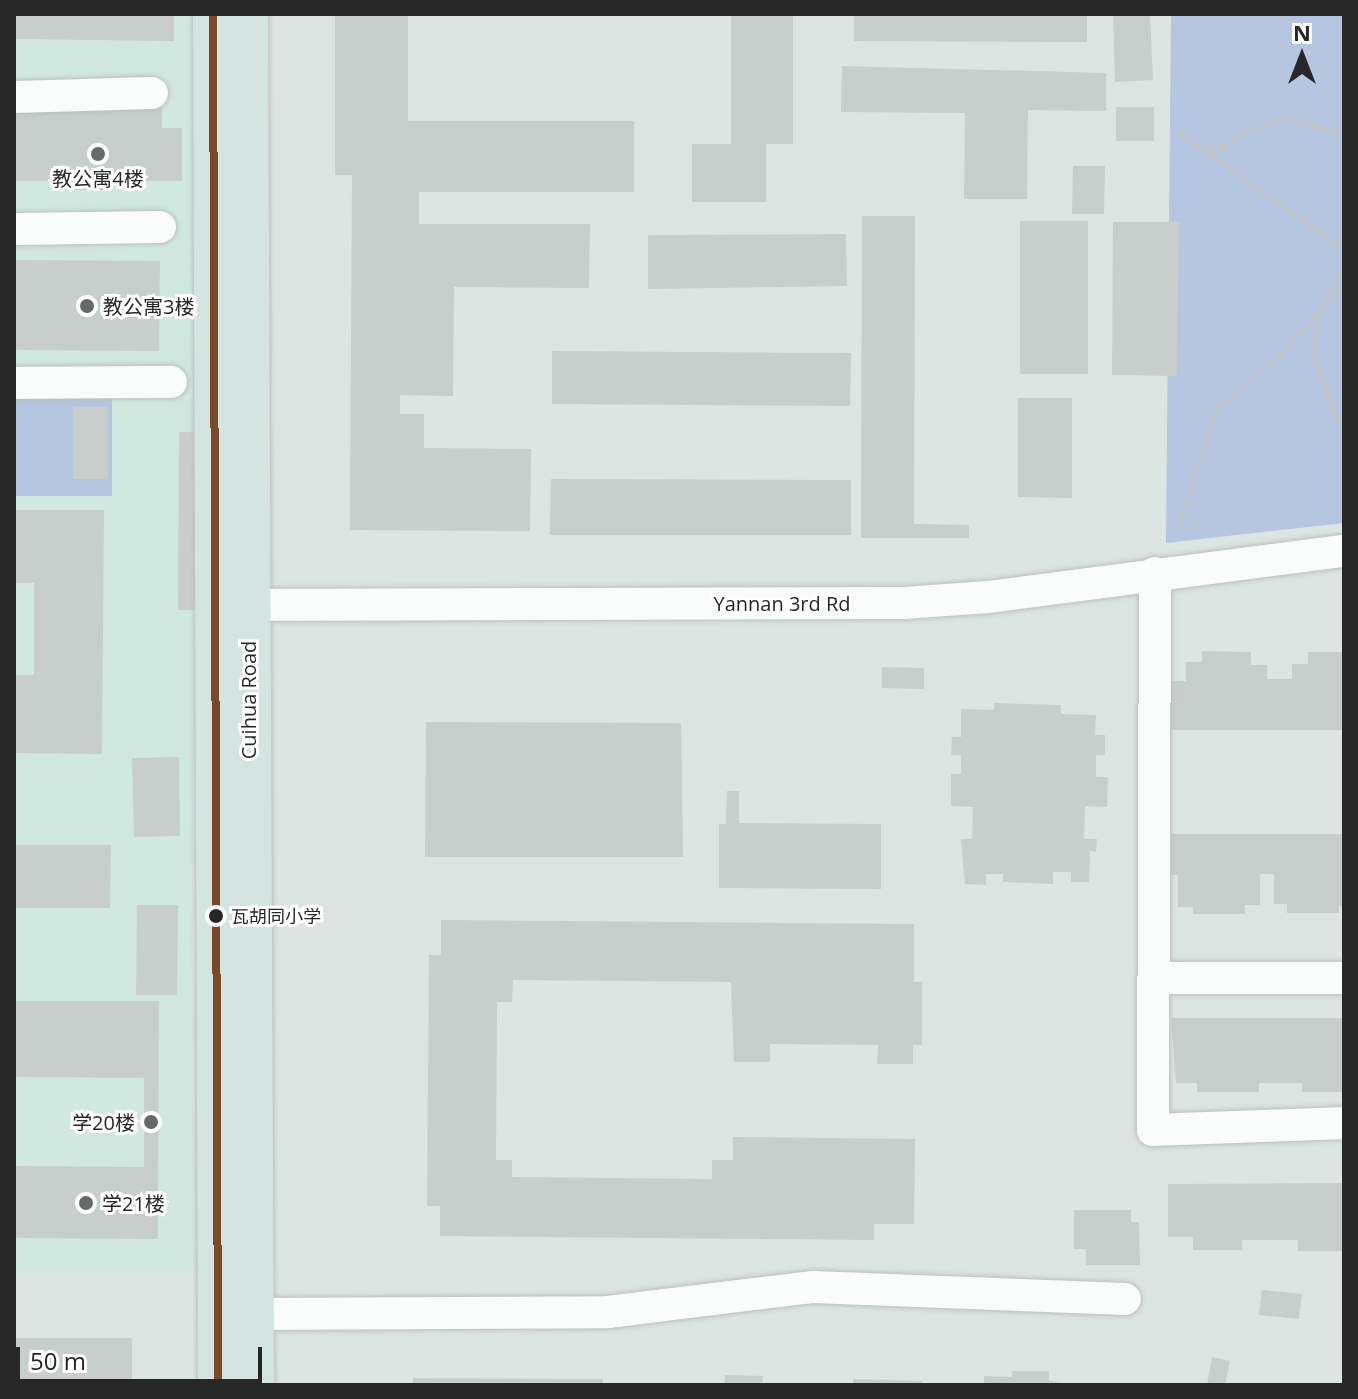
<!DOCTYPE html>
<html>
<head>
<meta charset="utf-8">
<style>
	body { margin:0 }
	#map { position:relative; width:1358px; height:1399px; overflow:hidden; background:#dce5e2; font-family:"Open Sans","Noto Sans SC",sans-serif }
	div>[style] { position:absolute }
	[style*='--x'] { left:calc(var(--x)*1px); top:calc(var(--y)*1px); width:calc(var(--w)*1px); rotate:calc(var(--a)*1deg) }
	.education>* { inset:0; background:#d1e8e1 }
	.green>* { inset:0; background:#b6c5e0 }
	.building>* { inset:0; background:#c7cecc }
	.path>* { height:5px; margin-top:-2.5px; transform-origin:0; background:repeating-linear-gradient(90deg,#c2c3c3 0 6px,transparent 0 10px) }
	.roads { filter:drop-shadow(0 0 2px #bdbfbd) drop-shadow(0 0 2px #bdbfbd) }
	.minor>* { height:32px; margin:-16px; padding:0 16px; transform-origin:16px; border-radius:16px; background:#fafbfb }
	.major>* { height:40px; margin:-20px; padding:0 20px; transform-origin:20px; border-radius:20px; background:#d3e4e1 }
	.bus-1>* { height:8px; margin:-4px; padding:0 4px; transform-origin:4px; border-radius:4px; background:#7a4b2a }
	.dots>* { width:22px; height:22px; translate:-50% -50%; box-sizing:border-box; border:4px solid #fff; border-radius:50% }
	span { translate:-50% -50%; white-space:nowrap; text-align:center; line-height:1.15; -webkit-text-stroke:6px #fff; paint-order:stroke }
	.bus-label { font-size:18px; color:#272727 }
	.left { translate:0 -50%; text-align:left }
	.poi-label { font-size:20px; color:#272727 }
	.right { translate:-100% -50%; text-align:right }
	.street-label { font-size:20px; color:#272727 }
	.frame { position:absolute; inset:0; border:16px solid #272727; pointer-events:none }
	.north { position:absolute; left:1262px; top:16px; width:80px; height:80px; -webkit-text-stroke:6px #fff; paint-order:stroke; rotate:0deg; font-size:22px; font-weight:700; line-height:32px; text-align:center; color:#272727 }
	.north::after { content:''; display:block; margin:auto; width:28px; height:36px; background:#272727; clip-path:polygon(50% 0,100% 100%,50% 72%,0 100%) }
	.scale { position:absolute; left:16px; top:1347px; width:246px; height:36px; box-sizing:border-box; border:4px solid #272727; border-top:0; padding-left:10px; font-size:24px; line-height:28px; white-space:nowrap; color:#272727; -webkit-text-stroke:6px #fff; paint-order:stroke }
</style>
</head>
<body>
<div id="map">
	<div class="education">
		<i style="clip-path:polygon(14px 14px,201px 14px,221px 864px,191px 864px,196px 1271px,14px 1272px)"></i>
	</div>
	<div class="green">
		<i style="clip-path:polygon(1171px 14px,1344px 14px,1344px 523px,1166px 543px)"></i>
		<i style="clip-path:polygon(14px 396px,112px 396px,112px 496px,14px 496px)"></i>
	</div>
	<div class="building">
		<i style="clip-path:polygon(14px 14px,174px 14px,174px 41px,14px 39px)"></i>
		<i style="clip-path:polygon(335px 14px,408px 14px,408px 121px,634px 121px,634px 192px,419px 192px,419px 224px,590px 224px,589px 288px,454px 287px,453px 396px,400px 395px,400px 414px,424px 414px,424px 448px,531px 449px,530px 531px,350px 530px,352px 175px,335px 175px)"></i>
		<i style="clip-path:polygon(731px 14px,793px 14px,793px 144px,766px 144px,766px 202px,692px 202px,692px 144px,731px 144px)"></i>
		<i style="clip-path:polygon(854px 14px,1087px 14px,1087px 42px,854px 41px)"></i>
		<i style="clip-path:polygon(1113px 14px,1150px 14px,1153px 80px,1115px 82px)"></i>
		<i style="clip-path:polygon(842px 66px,1106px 73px,1106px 111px,1028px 110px,1027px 199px,964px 199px,965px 113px,841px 112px)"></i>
		<i style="clip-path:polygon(14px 96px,162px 97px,162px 128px,182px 128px,182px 181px,112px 181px,112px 190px,63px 190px,63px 181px,14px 181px)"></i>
		<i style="clip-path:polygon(1116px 107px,1154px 107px,1154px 141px,1116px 141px)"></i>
		<i style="clip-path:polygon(1073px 166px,1105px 166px,1104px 214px,1072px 214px)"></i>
		<i style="clip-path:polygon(862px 216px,915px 216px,914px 524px,969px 525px,969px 538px,861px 538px)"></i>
		<i style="clip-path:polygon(1020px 221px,1088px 221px,1088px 374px,1020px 374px)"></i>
		<i style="clip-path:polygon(1113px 222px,1179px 222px,1177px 376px,1112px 375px)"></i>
		<i style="clip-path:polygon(846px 234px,847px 286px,648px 289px,648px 235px)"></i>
		<i style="clip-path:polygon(14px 260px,160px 261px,159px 351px,14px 350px)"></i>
		<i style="clip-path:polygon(552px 351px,851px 353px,850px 406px,552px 404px)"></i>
		<i style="clip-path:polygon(1018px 398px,1072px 398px,1072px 498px,1018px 497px)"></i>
		<i style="clip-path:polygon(73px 407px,108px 407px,108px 479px,73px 479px)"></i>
		<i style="clip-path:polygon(179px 432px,223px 432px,222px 610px,178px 610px)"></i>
		<i style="clip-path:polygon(551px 479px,851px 480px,851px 535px,550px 535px)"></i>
		<i style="clip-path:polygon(14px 510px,104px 510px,102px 754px,14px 753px,14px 675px,34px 675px,34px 583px,14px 583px)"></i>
		<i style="clip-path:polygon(1202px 651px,1251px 652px,1251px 665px,1267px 665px,1267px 679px,1292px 679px,1292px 664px,1308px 664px,1308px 652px,1344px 652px,1344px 730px,1171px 730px,1171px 681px,1186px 681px,1186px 662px,1202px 662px)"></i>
		<i style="clip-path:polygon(882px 667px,924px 668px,924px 689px,882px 688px)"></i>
		<i style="clip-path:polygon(994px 703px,1061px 705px,1061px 714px,1096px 715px,1095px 735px,1105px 735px,1105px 755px,1096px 755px,1096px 777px,1108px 777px,1107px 807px,1085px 806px,1084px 839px,1097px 839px,1096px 852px,1090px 851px,1089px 882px,1071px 882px,1071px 872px,1053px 872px,1053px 884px,1003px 882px,1003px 874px,986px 874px,986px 885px,965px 884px,961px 839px,972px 839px,973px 807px,951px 806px,951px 774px,961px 774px,961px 755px,951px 755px,952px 737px,961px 737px,961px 709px,994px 710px)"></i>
		<i style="clip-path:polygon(426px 722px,681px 723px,683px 857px,425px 857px)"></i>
		<i style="clip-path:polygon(179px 757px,180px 836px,134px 837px,132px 758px)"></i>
		<i style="clip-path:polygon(727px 791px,739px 791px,739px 823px,881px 824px,881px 889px,719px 888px,719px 824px,726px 824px)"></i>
		<i style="clip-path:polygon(1171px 834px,1344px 834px,1344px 906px,1339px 906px,1339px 913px,1287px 913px,1287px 904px,1274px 904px,1274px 874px,1260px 874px,1260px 905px,1245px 905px,1245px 914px,1193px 914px,1193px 907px,1178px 907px,1178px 875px,1171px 875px)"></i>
		<i style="clip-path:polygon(14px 845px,111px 845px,110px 908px,14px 908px)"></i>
		<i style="clip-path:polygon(137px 905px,178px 905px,177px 995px,136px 995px)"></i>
		<i style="clip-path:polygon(441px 920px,914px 924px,914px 982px,922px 982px,922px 1045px,913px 1045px,913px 1064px,877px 1064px,878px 1045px,770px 1044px,770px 1062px,734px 1062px,731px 982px,513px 980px,512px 1002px,497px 1002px,496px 1160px,512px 1160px,512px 1177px,712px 1179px,712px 1160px,733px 1160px,733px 1137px,915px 1139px,914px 1224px,874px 1224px,874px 1240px,440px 1236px,440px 1206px,427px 1206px,429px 955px,441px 955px)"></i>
		<i style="clip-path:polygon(14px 1001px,159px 1001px,158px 1239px,14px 1238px,14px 1166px,144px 1167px,144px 1078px,14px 1077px)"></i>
		<i style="clip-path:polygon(1171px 1018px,1344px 1018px,1344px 1092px,1302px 1092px,1302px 1083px,1259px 1083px,1259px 1092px,1197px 1092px,1197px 1083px,1176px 1083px)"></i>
		<i style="clip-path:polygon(1344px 1183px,1344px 1251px,1298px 1251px,1298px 1240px,1242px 1240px,1242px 1250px,1193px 1250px,1193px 1237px,1168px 1237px,1168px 1184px)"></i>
		<i style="clip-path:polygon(1074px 1210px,1131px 1210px,1131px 1222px,1139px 1222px,1140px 1265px,1086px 1265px,1086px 1249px,1074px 1249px)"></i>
		<i style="clip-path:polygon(1262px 1290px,1302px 1294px,1299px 1319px,1259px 1315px)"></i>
		<i style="clip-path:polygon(14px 1338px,132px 1338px,132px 1385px,14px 1385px)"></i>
		<i style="clip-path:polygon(1212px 1357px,1230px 1361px,1225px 1385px,1207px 1385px)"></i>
		<i style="clip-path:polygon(1012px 1371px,1049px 1371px,1049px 1381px,1077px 1385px,984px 1385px,984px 1376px,1012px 1377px)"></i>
		<i style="clip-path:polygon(725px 1375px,763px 1376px,762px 1385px,724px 1385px)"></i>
		<i style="clip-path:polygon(413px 1378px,603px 1379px,603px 1385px,413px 1385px)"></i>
		<i style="clip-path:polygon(853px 1379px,922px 1381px,922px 1385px,853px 1385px)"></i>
	</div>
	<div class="path">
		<i style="--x:1178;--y:131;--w:204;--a:35.4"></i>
		<i style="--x:1207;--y:148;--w:16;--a:0"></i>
		<i style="--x:1223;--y:148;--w:26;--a:-37"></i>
		<i style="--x:1244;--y:132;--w:41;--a:-19.7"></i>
		<i style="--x:1283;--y:118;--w:63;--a:13.8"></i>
		<i style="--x:1344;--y:271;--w:50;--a:121.2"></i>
		<i style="--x:1318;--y:314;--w:41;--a:94.2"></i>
		<i style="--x:1315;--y:355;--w:66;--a:71.6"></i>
		<i style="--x:1336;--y:418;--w:9;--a:21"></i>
		<i style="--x:1180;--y:525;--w:120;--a:-73.1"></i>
		<i style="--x:1215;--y:410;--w:84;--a:-40.2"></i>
		<i style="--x:1279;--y:356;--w:57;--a:-47.1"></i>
	</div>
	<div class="roads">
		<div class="minor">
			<i style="--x:14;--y:97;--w:138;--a:-1.7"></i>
			<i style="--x:14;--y:229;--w:146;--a:-0.8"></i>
			<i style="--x:14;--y:383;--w:157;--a:-0.4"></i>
			<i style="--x:1155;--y:573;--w:557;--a:90.21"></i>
			<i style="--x:1153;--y:1130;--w:191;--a:-2.1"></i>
			<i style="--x:227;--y:605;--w:677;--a:-0.17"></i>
			<i style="--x:904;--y:603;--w:84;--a:-4.1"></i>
			<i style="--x:988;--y:597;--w:359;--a:-7.4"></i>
			<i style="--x:1154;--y:978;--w:190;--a:0"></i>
			<i style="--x:254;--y:1314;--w:354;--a:-0.3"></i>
			<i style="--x:608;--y:1312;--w:207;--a:-7"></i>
			<i style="--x:813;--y:1287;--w:312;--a:2.2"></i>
		</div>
		<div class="major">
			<i style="--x:213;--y:14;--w:1371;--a:89.79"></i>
			<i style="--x:248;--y:14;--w:1371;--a:89.75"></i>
		</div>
	</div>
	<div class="bus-1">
		<i style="--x:213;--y:14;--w:1371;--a:89.79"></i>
	</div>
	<div class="dots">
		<i style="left:98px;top:154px;background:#666a68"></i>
		<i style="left:87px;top:306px;background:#666a68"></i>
		<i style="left:216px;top:916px;background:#272727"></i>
		<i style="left:151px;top:1122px;background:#666a68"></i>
		<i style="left:86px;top:1203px;background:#666a68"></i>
	</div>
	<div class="bus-label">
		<span class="left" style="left:231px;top:916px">瓦胡同小学</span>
	</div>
	<div class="poi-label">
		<span style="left:98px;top:178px">教公寓4楼</span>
		<span class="left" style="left:103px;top:306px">教公寓3楼</span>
		<span class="right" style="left:135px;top:1122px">学20楼</span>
		<span class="left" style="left:102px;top:1203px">学21楼</span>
	</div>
	<div class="street-label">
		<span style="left:782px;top:603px">Yannan 3rd Rd</span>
		<span style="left:248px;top:700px;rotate:-90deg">Cuihua Road</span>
	</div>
	<div class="frame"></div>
	<div class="north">N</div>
	<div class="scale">50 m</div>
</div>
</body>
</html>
